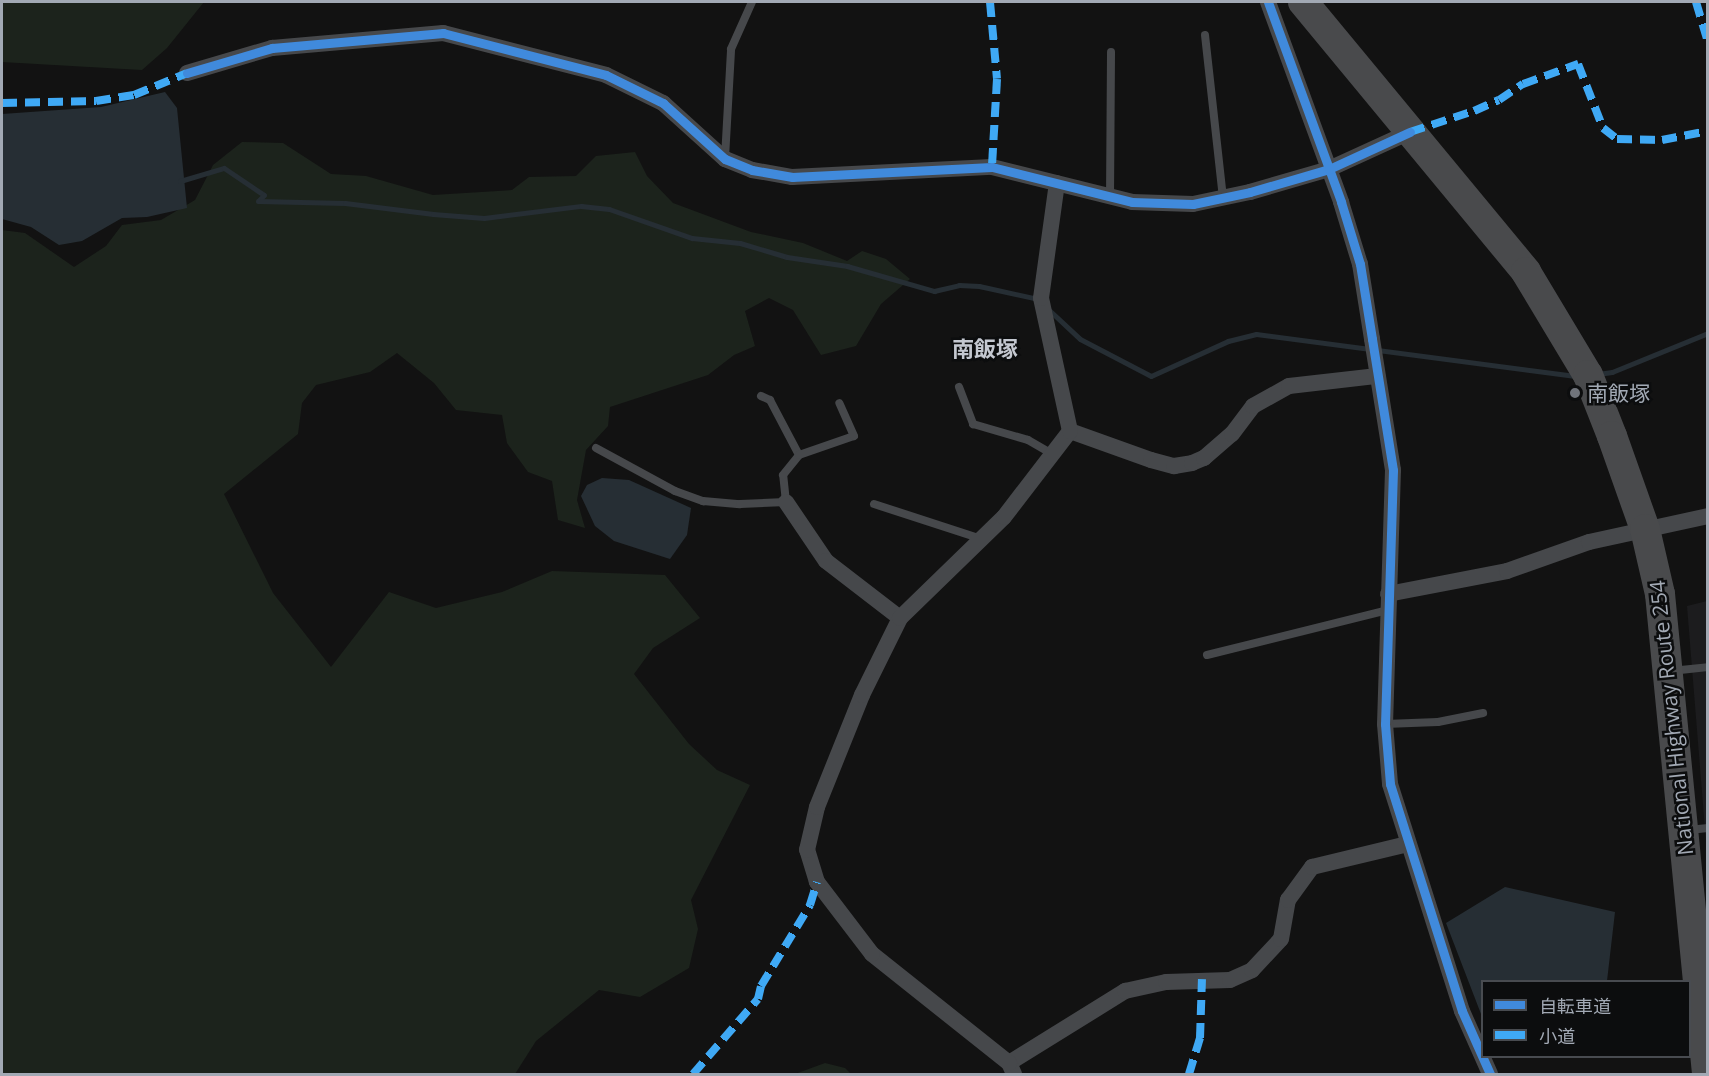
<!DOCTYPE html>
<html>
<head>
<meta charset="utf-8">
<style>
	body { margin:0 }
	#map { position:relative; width:1709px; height:1076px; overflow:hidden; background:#121212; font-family:"Open Sans","Noto Sans JP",sans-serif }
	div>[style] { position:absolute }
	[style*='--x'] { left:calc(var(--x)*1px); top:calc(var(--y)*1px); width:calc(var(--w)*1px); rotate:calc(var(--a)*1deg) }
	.built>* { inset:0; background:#1c1c1e }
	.green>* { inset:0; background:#1c231c }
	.water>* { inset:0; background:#262e34 }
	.stream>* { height:5px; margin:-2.5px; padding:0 2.5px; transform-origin:2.5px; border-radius:2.5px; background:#262e34 }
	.lane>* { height:8px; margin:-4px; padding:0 4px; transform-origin:4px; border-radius:4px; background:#46484b }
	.street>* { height:16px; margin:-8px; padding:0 8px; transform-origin:8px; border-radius:8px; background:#46484b }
	.highway>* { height:30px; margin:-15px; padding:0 15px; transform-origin:15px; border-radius:15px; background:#494a4c }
	.quiet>* { height:8px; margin-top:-4px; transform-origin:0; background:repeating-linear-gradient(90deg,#3fa9f5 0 15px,transparent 0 23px) }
	.cycleway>* { height:9px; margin:-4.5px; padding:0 4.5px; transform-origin:4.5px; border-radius:4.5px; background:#408adc }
	.dots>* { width:16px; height:16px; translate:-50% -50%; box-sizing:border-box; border:3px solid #0c0d0e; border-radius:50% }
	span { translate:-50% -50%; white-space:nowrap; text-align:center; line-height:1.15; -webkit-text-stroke:5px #0c0d0e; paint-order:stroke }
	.poi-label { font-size:21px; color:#a2a9b4 }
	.left { translate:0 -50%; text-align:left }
	.street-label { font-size:21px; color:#a2a9b4 }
	.neighbourhood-label { font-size:22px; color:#c4c8d0; font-weight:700 }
	.frame { position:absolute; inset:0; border:3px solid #a2a9b4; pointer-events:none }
	.legend { position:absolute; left:1481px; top:980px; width:210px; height:78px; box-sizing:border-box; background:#0c0d0e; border:2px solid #484b50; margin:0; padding:8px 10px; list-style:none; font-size:18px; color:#a2a9b4 }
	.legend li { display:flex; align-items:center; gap:12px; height:30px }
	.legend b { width:30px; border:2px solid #484b50 }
</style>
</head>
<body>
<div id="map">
	<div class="built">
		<i style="clip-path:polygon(1707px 601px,1707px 854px,1687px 606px)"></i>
	</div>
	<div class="green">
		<i style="clip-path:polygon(2px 2px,204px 2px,167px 48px,142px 70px,2px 62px)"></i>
		<i style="clip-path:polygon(242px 142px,283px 143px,331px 174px,366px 176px,433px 195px,512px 190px,529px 177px,576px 176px,596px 156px,635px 152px,647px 176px,673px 203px,751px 232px,803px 243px,847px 261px,862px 251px,886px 259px,910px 279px,881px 304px,856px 346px,821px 355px,793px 310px,769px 298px,745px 311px,755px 346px,734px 355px,708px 375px,610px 407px,608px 426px,586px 450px,577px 500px,585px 528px,558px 520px,552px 481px,528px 472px,507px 443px,502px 415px,456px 410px,434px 383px,397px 353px,370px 372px,316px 385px,302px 403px,298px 434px,224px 494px,273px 593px,331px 667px,389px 592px,436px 608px,502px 592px,552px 571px,665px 575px,700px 618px,653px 648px,634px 674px,689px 744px,717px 770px,750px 785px,691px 900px,698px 929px,689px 968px,640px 997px,599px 990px,536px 1041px,515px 1074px,2px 1074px,2px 230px,25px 233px,74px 267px,106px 246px,122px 225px,161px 220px,195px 200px,213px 165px)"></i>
		<i style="clip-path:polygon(825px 1063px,845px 1068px,851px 1074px,795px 1074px)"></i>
	</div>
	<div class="water">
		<i style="clip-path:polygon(165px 92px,177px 108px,187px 208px,147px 217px,122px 218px,82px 241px,59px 245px,31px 227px,2px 219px,2px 114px,101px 107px)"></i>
		<i style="clip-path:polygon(602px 478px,629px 480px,691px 508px,687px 535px,670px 559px,614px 541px,595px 526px,581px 496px,587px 485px)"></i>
		<i style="clip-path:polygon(1505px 887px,1615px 912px,1607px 981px,1482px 982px,1481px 1014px,1446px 923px)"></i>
	</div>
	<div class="stream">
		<i style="--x:180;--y:181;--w:46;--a:-16.5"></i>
		<i style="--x:224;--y:168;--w:48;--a:34"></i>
		<i style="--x:264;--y:195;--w:8;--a:135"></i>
		<i style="--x:258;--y:201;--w:87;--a:1.3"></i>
		<i style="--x:345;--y:203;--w:89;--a:7.1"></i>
		<i style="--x:433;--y:214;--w:51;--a:4.5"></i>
		<i style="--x:484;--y:218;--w:98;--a:-7.1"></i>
		<i style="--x:581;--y:206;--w:28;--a:6"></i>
		<i style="--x:609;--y:209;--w:88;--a:19.3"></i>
		<i style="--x:692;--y:238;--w:48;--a:5.9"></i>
		<i style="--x:740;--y:243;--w:49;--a:16.6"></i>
		<i style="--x:787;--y:257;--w:61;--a:8.5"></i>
		<i style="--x:847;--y:266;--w:91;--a:16"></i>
		<i style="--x:934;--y:291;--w:26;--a:-13"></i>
		<i style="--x:959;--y:285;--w:20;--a:3"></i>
		<i style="--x:979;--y:286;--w:60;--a:12.4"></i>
		<i style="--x:1049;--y:310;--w:42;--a:43.1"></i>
		<i style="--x:1080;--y:339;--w:80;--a:27.5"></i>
		<i style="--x:1151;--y:376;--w:85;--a:-24.4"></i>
		<i style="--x:1228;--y:341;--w:29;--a:-14"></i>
		<i style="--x:1256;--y:334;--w:324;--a:7.5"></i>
		<i style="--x:1598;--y:374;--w:14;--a:-8"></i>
		<i style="--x:1612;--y:372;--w:104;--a:-22.1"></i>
	</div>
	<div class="lane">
		<i style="--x:1205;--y:35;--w:163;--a:83.7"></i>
		<i style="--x:725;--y:158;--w:109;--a:-86.8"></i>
		<i style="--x:731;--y:49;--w:51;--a:-65.9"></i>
		<i style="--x:1110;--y:198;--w:146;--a:-89.6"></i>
		<i style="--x:959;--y:387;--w:40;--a:69"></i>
		<i style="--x:973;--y:424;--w:57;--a:16.2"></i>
		<i style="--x:1028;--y:440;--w:28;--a:30"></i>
		<i style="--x:761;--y:396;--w:10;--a:24"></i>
		<i style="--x:770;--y:400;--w:62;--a:62.2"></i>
		<i style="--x:596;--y:448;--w:90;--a:28.6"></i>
		<i style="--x:675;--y:491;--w:30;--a:20"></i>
		<i style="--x:703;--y:501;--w:37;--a:5"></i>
		<i style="--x:740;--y:504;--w:46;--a:-2.5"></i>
		<i style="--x:786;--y:502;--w:27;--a:-96"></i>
		<i style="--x:783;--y:475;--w:26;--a:-51"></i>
		<i style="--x:799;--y:455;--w:58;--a:-19.1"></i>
		<i style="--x:854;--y:436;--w:36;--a:-114"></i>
		<i style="--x:874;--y:504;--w:114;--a:18"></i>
		<i style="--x:1207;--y:655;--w:187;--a:-14"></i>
		<i style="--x:1671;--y:671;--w:37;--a:-6"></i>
		<i style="--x:1385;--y:724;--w:53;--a:-2.2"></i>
		<i style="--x:1438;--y:722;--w:46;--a:-11.3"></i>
		<i style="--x:1689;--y:830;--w:19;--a:-6"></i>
	</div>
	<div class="street">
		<i style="--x:1268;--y:2;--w:213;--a:69.9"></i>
		<i style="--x:1341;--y:202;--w:65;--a:73"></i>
		<i style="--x:1360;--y:264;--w:76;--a:80.9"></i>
		<i style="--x:1372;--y:339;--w:133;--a:80.9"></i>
		<i style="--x:1393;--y:470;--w:254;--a:91.8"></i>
		<i style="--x:1385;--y:724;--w:60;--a:85.2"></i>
		<i style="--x:1390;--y:784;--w:238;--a:72.4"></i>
		<i style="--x:1462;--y:1011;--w:69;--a:66"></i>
		<i style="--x:187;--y:73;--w:89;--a:-16.4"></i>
		<i style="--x:272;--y:48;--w:172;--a:-5"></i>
		<i style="--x:443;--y:33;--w:168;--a:14.4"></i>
		<i style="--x:606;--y:75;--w:64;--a:26.2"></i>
		<i style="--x:663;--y:103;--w:84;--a:42.1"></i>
		<i style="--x:725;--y:159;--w:29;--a:22"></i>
		<i style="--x:752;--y:170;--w:41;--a:9.9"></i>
		<i style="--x:792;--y:177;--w:200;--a:-2.9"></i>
		<i style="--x:992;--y:167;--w:144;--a:14"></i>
		<i style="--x:1132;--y:202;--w:61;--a:1.9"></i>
		<i style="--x:1193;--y:204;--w:58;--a:-11.9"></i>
		<i style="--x:1250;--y:192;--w:82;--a:-16.2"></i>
		<i style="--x:1329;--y:169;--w:89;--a:-24.6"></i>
		<i style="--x:1070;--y:431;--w:86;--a:19.7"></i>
		<i style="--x:1151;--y:460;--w:24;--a:15"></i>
		<i style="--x:1174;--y:466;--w:18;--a:-9"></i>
		<i style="--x:1192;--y:463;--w:13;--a:-23"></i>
		<i style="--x:1204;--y:458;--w:37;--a:-41"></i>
		<i style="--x:1232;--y:434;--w:35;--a:-53"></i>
		<i style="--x:1253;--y:406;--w:41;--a:-29.1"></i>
		<i style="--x:1289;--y:386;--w:89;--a:-6.5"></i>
		<i style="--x:786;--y:502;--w:71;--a:55.9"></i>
		<i style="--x:826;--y:561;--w:93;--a:37.6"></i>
		<i style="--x:1388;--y:594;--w:121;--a:-10.9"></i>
		<i style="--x:1507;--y:571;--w:87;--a:-19.5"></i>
		<i style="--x:1589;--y:542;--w:122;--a:-12.3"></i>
		<i style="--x:1009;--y:1063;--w:137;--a:-31.8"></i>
		<i style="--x:1125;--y:991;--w:42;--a:-12.4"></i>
		<i style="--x:1166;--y:982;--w:64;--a:-1.8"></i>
		<i style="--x:1230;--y:980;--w:24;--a:-24"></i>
		<i style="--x:1252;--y:970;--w:42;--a:-46.9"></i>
		<i style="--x:1281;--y:939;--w:40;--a:-80"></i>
		<i style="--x:1288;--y:900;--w:41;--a:-54"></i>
		<i style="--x:1312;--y:867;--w:99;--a:-13.5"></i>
		<i style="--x:1014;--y:1074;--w:12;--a:-114"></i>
		<i style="--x:1009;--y:1063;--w:175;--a:-141.5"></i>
		<i style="--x:872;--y:954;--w:91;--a:-127.4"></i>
		<i style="--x:817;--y:882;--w:34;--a:-107"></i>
		<i style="--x:807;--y:850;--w:44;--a:-76.9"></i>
		<i style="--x:817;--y:807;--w:121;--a:-68.1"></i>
		<i style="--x:862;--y:695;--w:86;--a:-63.7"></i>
		<i style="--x:900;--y:618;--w:145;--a:-44.2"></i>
		<i style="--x:1004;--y:517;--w:108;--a:-52.5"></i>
		<i style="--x:1070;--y:431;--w:136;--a:-102.3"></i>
		<i style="--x:1041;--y:298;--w:116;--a:-82.1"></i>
	</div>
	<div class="highway">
		<i style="--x:1303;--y:2;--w:350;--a:50.4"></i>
		<i style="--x:1526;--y:272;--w:120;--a:59"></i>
		<i style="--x:1588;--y:375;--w:66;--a:68.5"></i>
		<i style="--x:1612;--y:436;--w:99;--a:70.5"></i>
		<i style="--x:1645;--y:529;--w:67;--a:77"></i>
		<i style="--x:1660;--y:594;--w:482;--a:84.4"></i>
	</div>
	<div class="quiet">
		<i style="--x:990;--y:2;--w:77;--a:84.8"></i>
		<i style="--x:997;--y:79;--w:88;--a:93.3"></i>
		<i style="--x:1696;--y:2;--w:42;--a:73.3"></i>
		<i style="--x:2;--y:103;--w:94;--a:-1.2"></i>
		<i style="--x:96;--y:101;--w:38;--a:-9"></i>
		<i style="--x:134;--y:95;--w:57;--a:-22.5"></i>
		<i style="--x:1410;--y:132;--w:67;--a:-18.2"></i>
		<i style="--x:1474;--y:111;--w:27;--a:-24"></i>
		<i style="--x:1499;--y:100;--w:29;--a:-34"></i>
		<i style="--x:1523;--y:84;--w:59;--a:-20"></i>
		<i style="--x:1578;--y:64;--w:69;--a:68.7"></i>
		<i style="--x:1603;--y:128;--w:18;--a:38"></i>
		<i style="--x:1617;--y:139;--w:45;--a:1.3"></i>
		<i style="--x:1662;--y:140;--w:47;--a:-11.1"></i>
		<i style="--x:693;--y:1074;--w:99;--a:-49.1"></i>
		<i style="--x:758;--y:999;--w:13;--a:-77"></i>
		<i style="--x:761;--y:986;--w:95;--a:-58.8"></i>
		<i style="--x:810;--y:905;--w:24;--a:-73"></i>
		<i style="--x:1189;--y:1074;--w:38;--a:-73"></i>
		<i style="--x:1200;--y:1038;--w:59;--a:-88.1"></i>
	</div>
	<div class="cycleway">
		<i style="--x:1268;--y:2;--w:213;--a:69.9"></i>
		<i style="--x:1341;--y:202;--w:65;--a:73"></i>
		<i style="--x:1360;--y:264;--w:76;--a:80.9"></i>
		<i style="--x:1372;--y:339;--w:133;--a:80.9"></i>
		<i style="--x:1393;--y:470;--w:254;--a:91.8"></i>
		<i style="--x:1385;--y:724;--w:60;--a:85.2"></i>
		<i style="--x:1390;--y:784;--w:238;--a:72.4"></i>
		<i style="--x:1462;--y:1011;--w:69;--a:66"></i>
		<i style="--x:187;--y:73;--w:89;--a:-16.4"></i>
		<i style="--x:272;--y:48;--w:172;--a:-5"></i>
		<i style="--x:443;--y:33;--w:168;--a:14.4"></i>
		<i style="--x:606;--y:75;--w:64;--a:26.2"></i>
		<i style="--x:663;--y:103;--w:84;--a:42.1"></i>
		<i style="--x:725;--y:159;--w:29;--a:22"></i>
		<i style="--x:752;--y:170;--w:41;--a:9.9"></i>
		<i style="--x:792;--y:177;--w:200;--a:-2.9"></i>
		<i style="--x:992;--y:167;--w:144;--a:14"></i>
		<i style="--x:1132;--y:202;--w:61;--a:1.9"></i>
		<i style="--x:1193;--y:204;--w:58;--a:-11.9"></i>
		<i style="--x:1250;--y:192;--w:82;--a:-16.2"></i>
		<i style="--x:1329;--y:169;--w:89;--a:-24.6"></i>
	</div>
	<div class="dots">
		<i style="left:1575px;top:393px;background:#70747b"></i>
	</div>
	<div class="poi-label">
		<span class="left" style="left:1587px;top:393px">南飯塚</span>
	</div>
	<div class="street-label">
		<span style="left:1671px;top:718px;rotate:-96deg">National Highway Route 254</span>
	</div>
	<div class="neighbourhood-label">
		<span style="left:985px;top:349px">南飯塚</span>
	</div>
	<div class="frame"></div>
	<ul class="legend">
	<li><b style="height:8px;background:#408adc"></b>自転車道</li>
	<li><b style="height:8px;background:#3fa9f5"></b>小道</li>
	</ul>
</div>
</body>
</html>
